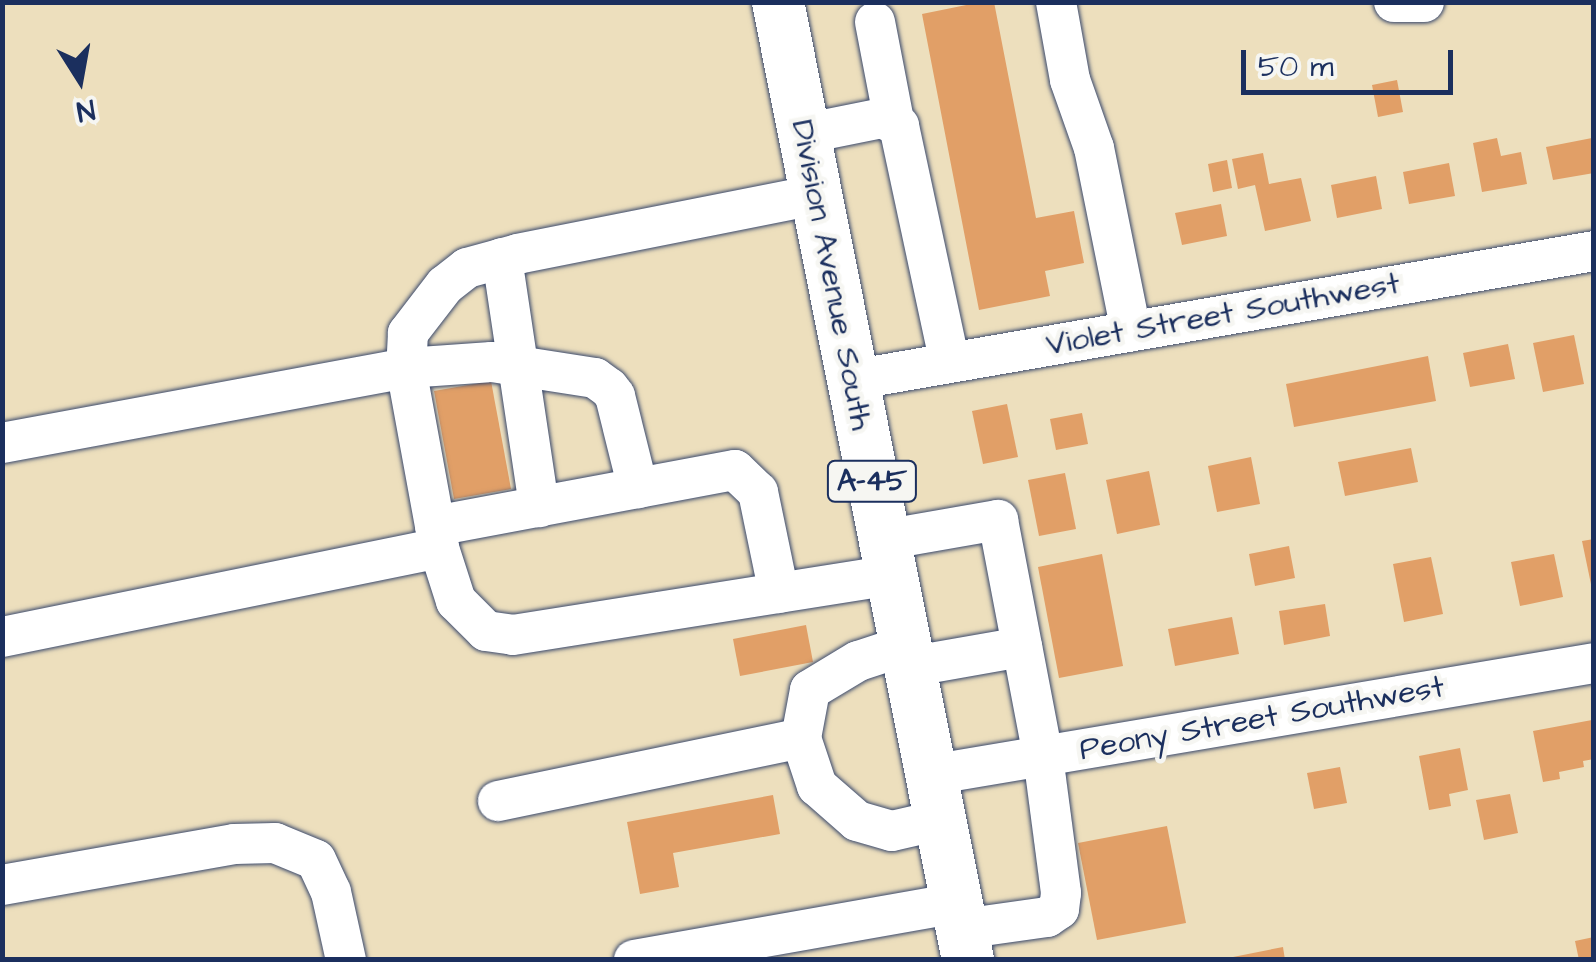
<!DOCTYPE html>
<html>
<head>
<meta charset="utf-8">
<style>
	body { margin:0 }
	#map { position:relative; width:1596px; height:962px; overflow:hidden; background:#eddfbd; font-family:"Architects Daughter",sans-serif }
	div>[style] { position:absolute }
	[style*='--x'] { left:calc(var(--x)*1px); top:calc(var(--y)*1px); width:calc(var(--w)*1px); rotate:calc(var(--a)*1deg) }
	.building>* { inset:0; background:#e19f67 }
	.roads { filter:drop-shadow(0 0 2px #3a496c) drop-shadow(0 0 2px #3a496c) }
	.minor>* { height:40px; margin:-20px; padding:0 20px; transform-origin:20px; border-radius:20px; background:#fff }
	.major>* { height:52px; margin:-26px; padding:0 26px; transform-origin:26px; border-radius:26px; background:#fff }
	span { translate:-50% -50%; white-space:nowrap; text-align:center; line-height:1.15; -webkit-text-stroke:9px #f6f6f2; paint-order:stroke }
	.shield-label span { padding:2px 8px; background:#f6f6f2; border:2px solid; border-radius:8px; -webkit-text-stroke-width:0 }
	.shield-label { font-size:30px; color:#1b2f5e; font-weight:700 }
	.street-label { font-size:32px; color:#1b2f5e }
	.frame { position:absolute; inset:0; border:5px solid #1b2f5e; pointer-events:none }
	.north { position:absolute; left:30px; top:30px; width:100px; height:100px; -webkit-text-stroke:8px #f6f6f2; paint-order:stroke; rotate:169deg; font-size:28px; font-weight:700; line-height:40px; text-align:center; color:#1b2f5e }
	.north::after { content:''; display:block; margin:auto; width:35px; height:45px; background:#1b2f5e; clip-path:polygon(50% 0,100% 100%,50% 72%,0 100%) }
	.scale { position:absolute; left:1241px; top:50px; width:212px; height:45px; box-sizing:border-box; border:5px solid #1b2f5e; border-top:0; padding-left:12px; font-size:30px; line-height:35px; white-space:nowrap; color:#1b2f5e; -webkit-text-stroke:8px #f6f6f2; paint-order:stroke }
</style>
</head>
<body>
<div id="map">
	<div class="building">
		<i style="clip-path:polygon(981px 2px,994px 2px,1036px 218px,1074px 211px,1084px 263px,1045px 271px,1050px 296px,979px 310px,922px 14px)"></i>
		<i style="clip-path:polygon(1397px 80px,1403px 112px,1378px 117px,1372px 85px)"></i>
		<i style="clip-path:polygon(1497px 138px,1501px 156px,1521px 152px,1527px 184px,1482px 192px,1473px 143px)"></i>
		<i style="clip-path:polygon(1592px 138px,1594px 173px,1553px 180px,1546px 147px)"></i>
		<i style="clip-path:polygon(1263px 153px,1269px 184px,1301px 178px,1311px 221px,1265px 231px,1255px 185px,1238px 189px,1232px 159px)"></i>
		<i style="clip-path:polygon(1227px 160px,1232px 188px,1213px 192px,1208px 164px)"></i>
		<i style="clip-path:polygon(1449px 163px,1455px 196px,1409px 204px,1403px 172px)"></i>
		<i style="clip-path:polygon(1376px 176px,1382px 209px,1337px 218px,1331px 185px)"></i>
		<i style="clip-path:polygon(1221px 204px,1227px 236px,1182px 245px,1175px 213px)"></i>
		<i style="clip-path:polygon(1574px 335px,1584px 384px,1543px 392px,1533px 343px)"></i>
		<i style="clip-path:polygon(1508px 344px,1515px 379px,1470px 387px,1463px 353px)"></i>
		<i style="clip-path:polygon(1428px 356px,1436px 401px,1294px 427px,1286px 384px)"></i>
		<i style="clip-path:polygon(491px 381px,511px 489px,454px 499px,434px 391px)"></i>
		<i style="clip-path:polygon(1007px 404px,1018px 457px,983px 464px,972px 411px)"></i>
		<i style="clip-path:polygon(1082px 413px,1088px 444px,1056px 450px,1050px 419px)"></i>
		<i style="clip-path:polygon(1411px 448px,1418px 482px,1345px 496px,1338px 462px)"></i>
		<i style="clip-path:polygon(1251px 457px,1260px 504px,1217px 512px,1208px 466px)"></i>
		<i style="clip-path:polygon(1149px 471px,1160px 525px,1117px 534px,1106px 480px)"></i>
		<i style="clip-path:polygon(1065px 473px,1076px 529px,1039px 536px,1028px 480px)"></i>
		<i style="clip-path:polygon(1594px 539px,1594px 589px,1592px 589px,1582px 541px)"></i>
		<i style="clip-path:polygon(1289px 546px,1295px 578px,1255px 586px,1249px 554px)"></i>
		<i style="clip-path:polygon(1102px 554px,1123px 666px,1059px 678px,1038px 567px)"></i>
		<i style="clip-path:polygon(1554px 554px,1563px 597px,1520px 606px,1511px 562px)"></i>
		<i style="clip-path:polygon(1431px 557px,1443px 614px,1404px 622px,1393px 564px)"></i>
		<i style="clip-path:polygon(1325px 604px,1330px 636px,1284px 645px,1279px 611px)"></i>
		<i style="clip-path:polygon(1232px 617px,1239px 654px,1175px 666px,1168px 629px)"></i>
		<i style="clip-path:polygon(806px 625px,813px 662px,740px 676px,733px 639px)"></i>
		<i style="clip-path:polygon(1592px 720px,1594px 759px,1583px 761px,1584px 767px,1559px 772px,1560px 779px,1543px 782px,1533px 731px)"></i>
		<i style="clip-path:polygon(1460px 748px,1468px 790px,1449px 794px,1451px 806px,1429px 810px,1419px 756px)"></i>
		<i style="clip-path:polygon(1340px 767px,1347px 803px,1314px 809px,1307px 773px)"></i>
		<i style="clip-path:polygon(1510px 794px,1518px 833px,1484px 840px,1476px 800px)"></i>
		<i style="clip-path:polygon(773px 795px,780px 834px,673px 853px,679px 887px,640px 894px,627px 822px)"></i>
		<i style="clip-path:polygon(1167px 826px,1186px 923px,1097px 940px,1078px 843px)"></i>
		<i style="clip-path:polygon(1594px 937px,1594px 960px,1579px 960px,1575px 941px)"></i>
		<i style="clip-path:polygon(1283px 947px,1285px 960px,1229px 960px,1228px 958px)"></i>
	</div>
	<div class="roads">
		<div class="minor">
			<i style="--x:1056;--y:2;--w:79;--a:79.8"></i>
			<i style="--x:1070;--y:80;--w:72;--a:70.6"></i>
			<i style="--x:1094;--y:148;--w:187;--a:78.6"></i>
			<i style="--x:1394;--y:2;--w:30;--a:0"></i>
			<i style="--x:875;--y:22;--w:101;--a:79.1"></i>
			<i style="--x:803;--y:134;--w:81;--a:-11.4"></i>
			<i style="--x:882;--y:118;--w:19;--a:25"></i>
			<i style="--x:899;--y:126;--w:242;--a:77.9"></i>
			<i style="--x:815;--y:195;--w:303;--a:168.8"></i>
			<i style="--x:518;--y:254;--w:53;--a:164.6"></i>
			<i style="--x:467;--y:268;--w:28;--a:142"></i>
			<i style="--x:445;--y:285;--w:61;--a:127.6"></i>
			<i style="--x:408;--y:333;--w:35;--a:93"></i>
			<i style="--x:406;--y:368;--w:183;--a:79.6"></i>
			<i style="--x:439;--y:548;--w:56;--a:72.2"></i>
			<i style="--x:456;--y:601;--w:42;--a:45"></i>
			<i style="--x:486;--y:631;--w:27;--a:8"></i>
			<i style="--x:513;--y:635;--w:382;--a:-9"></i>
			<i style="--x:502;--y:258;--w:252;--a:81.5"></i>
			<i style="--x:852;--y:380;--w:753;--a:-9.86"></i>
			<i style="--x:2;--y:443;--w:411;--a:-10.5"></i>
			<i style="--x:406;--y:368;--w:86;--a:-4"></i>
			<i style="--x:492;--y:362;--w:104;--a:8.8"></i>
			<i style="--x:595;--y:378;--w:17;--a:36"></i>
			<i style="--x:609;--y:388;--w:10;--a:53"></i>
			<i style="--x:615;--y:396;--w:95;--a:76"></i>
			<i style="--x:435;--y:526;--w:305;--a:-10.6"></i>
			<i style="--x:735;--y:470;--w:32;--a:44"></i>
			<i style="--x:758;--y:492;--w:103;--a:78.3"></i>
			<i style="--x:883;--y:540;--w:117;--a:-9.9"></i>
			<i style="--x:998;--y:520;--w:240;--a:79.2"></i>
			<i style="--x:1043;--y:756;--w:138;--a:82.5"></i>
			<i style="--x:1061;--y:893;--w:16;--a:97"></i>
			<i style="--x:1059;--y:909;--w:14;--a:146"></i>
			<i style="--x:1047;--y:917;--w:86;--a:172"></i>
			<i style="--x:2;--y:637;--w:446;--a:-11.5"></i>
			<i style="--x:904;--y:646;--w:48;--a:161.9"></i>
			<i style="--x:858;--y:661;--w:56;--a:148.9"></i>
			<i style="--x:810;--y:690;--w:49;--a:100.6"></i>
			<i style="--x:801;--y:738;--w:51;--a:71.6"></i>
			<i style="--x:817;--y:786;--w:53;--a:41.2"></i>
			<i style="--x:857;--y:821;--w:36;--a:16"></i>
			<i style="--x:892;--y:831;--w:49;--a:-12.9"></i>
			<i style="--x:908;--y:667;--w:116;--a:-10"></i>
			<i style="--x:930;--y:775;--w:673;--a:-9.57"></i>
			<i style="--x:498;--y:801;--w:309;--a:-11.7"></i>
			<i style="--x:2;--y:885;--w:236;--a:-10"></i>
			<i style="--x:234;--y:844;--w:41;--a:-1.4"></i>
			<i style="--x:275;--y:843;--w:44;--a:22.5"></i>
			<i style="--x:316;--y:860;--w:35;--a:65"></i>
			<i style="--x:331;--y:892;--w:70;--a:77.6"></i>
			<i style="--x:634;--y:960;--w:328;--a:-10"></i>
		</div>
		<div class="major">
			<i style="--x:778;--y:2;--w:977;--a:78.78"></i>
		</div>
	</div>
	<div class="shield-label">
		<span style="left:872px;top:481px">A-45</span>
	</div>
	<div class="street-label">
		<span style="left:831px;top:275px;rotate:79deg">Division Avenue South</span>
		<span style="left:1223px;top:315px;rotate:-10deg">Violet Street Southwest</span>
		<span style="left:1262px;top:719px;rotate:-10deg">Peony Street Southwest</span>
	</div>
	<div class="frame"></div>
	<div class="north">N</div>
	<div class="scale">50 m</div>
</div>
</body>
</html>
